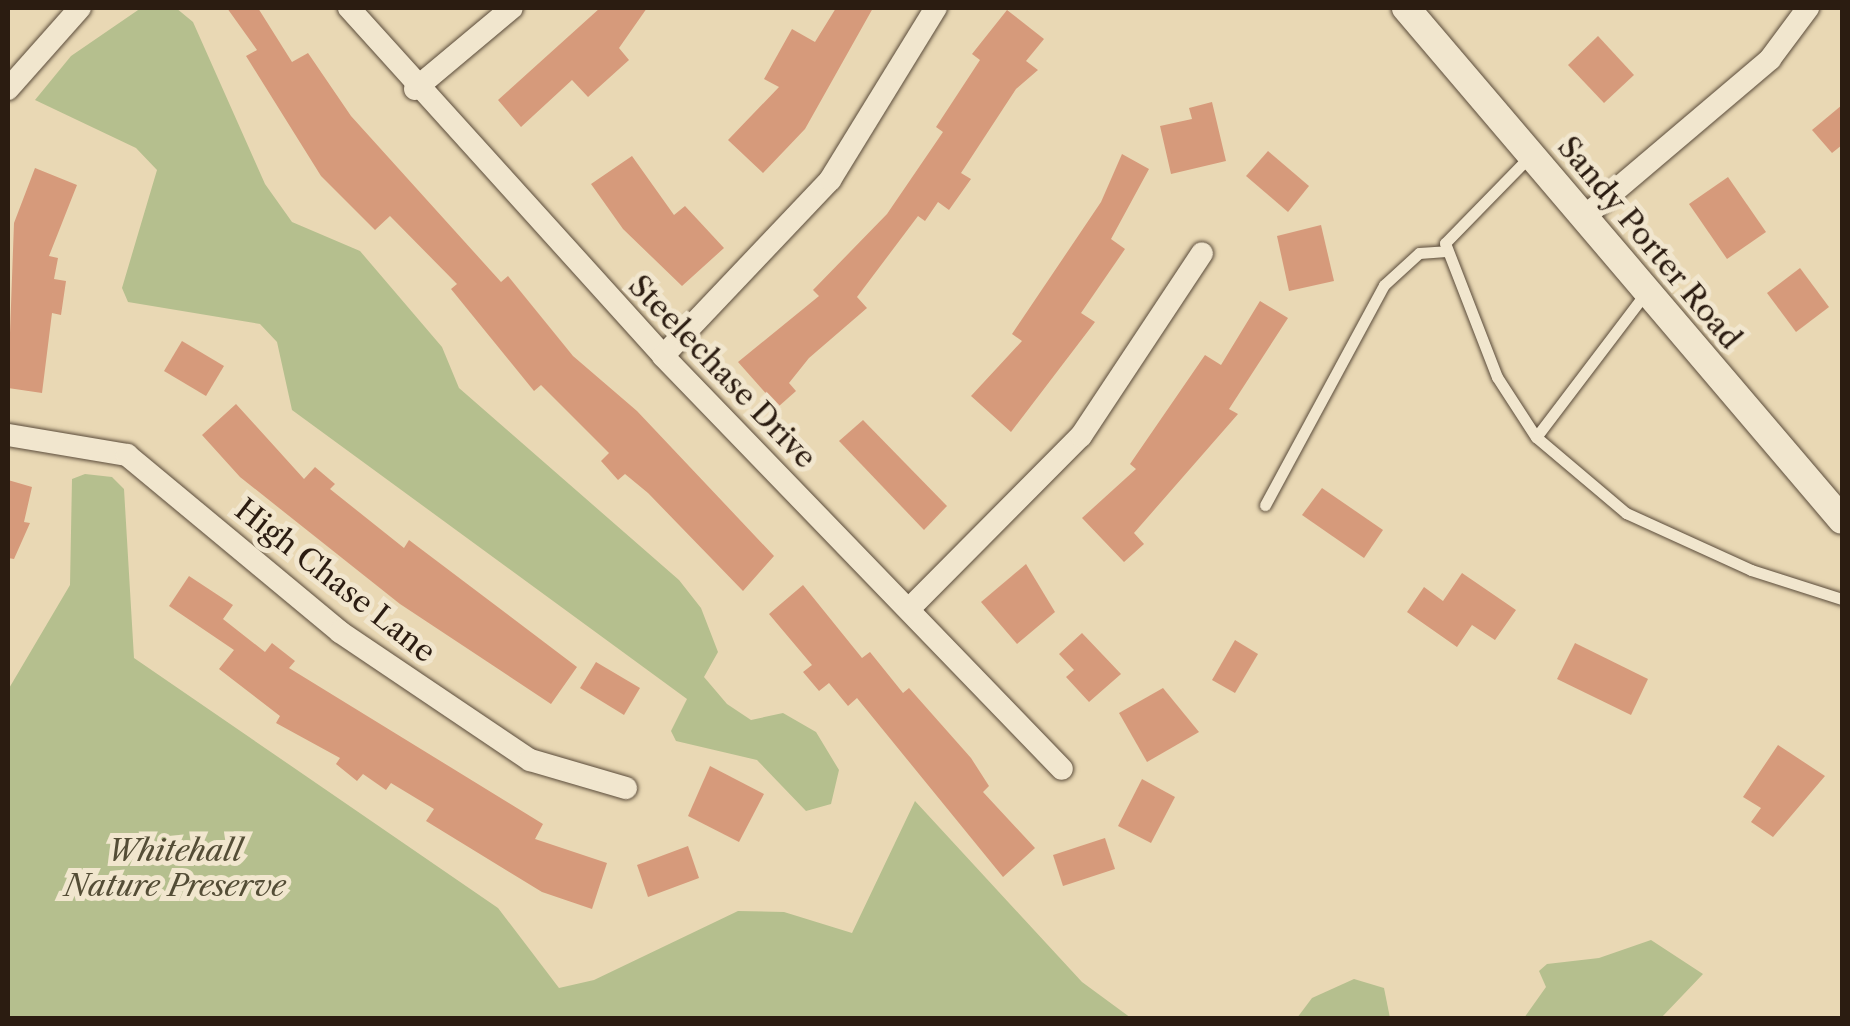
<!DOCTYPE html>
<html>
<head>
<meta charset="utf-8">
<style>
	body { margin:0 }
	#map { position:relative; width:1850px; height:1026px; overflow:hidden; background:#e9d8b4; font-family:"Libre Caslon Text",serif }
	div>[style] { position:absolute }
	[style*='--x'] { left:calc(var(--x)*1px); top:calc(var(--y)*1px); width:calc(var(--w)*1px); rotate:calc(var(--a)*1deg) }
	.green>* { inset:0; background:#b5bf8e }
	.building>* { inset:0; background:#d69a7b }
	.roads { filter:drop-shadow(0 0 2px #5a4b3a) drop-shadow(0 0 2px #5a4b3a) }
	.service>* { height:11px; margin:-5.5px; padding:0 5.5px; transform-origin:5.5px; border-radius:5.5px; background:#f1e6ce }
	.minor>* { height:22px; margin:-11px; padding:0 11px; transform-origin:11px; border-radius:11px; background:#f1e6ce }
	.tertiary>* { height:28px; margin:-14px; padding:0 14px; transform-origin:14px; border-radius:14px; background:#f1e6ce }
	span { translate:-50% -50%; white-space:nowrap; text-align:center; line-height:1.15; -webkit-text-stroke:10px #f1e6ce; paint-order:stroke }
	.street-label { font-size:30px; color:#2b1c11 }
	.park-label { font-size:30px; color:#544d36; font-style:italic }
	.frame { position:absolute; inset:0; border:10px solid #2b1c11; pointer-events:none }
</style>
</head>
<body>
<div id="map">
	<div class="green">
		<i style="clip-path:polygon(141px 8px,176px 8px,193px 22px,265px 184px,292px 222px,360px 251px,442px 347px,459px 388px,679px 580px,701px 608px,718px 652px,704px 677px,727px 704px,751px 720px,783px 713px,816px 732px,839px 770px,831px 804px,806px 811px,757px 760px,676px 741px,671px 731px,687px 699px,292px 410px,277px 342px,260px 324px,128px 302px,122px 288px,157px 170px,136px 148px,35px 100px,71px 56px)"></i>
		<i style="clip-path:polygon(85px 474px,112px 477px,124px 489px,134px 658px,498px 908px,559px 988px,594px 980px,738px 911px,784px 912px,852px 933px,915px 801px,1082px 982px,1131px 1018px,8px 1018px,8px 690px,70px 585px,72px 479px)"></i>
		<i style="clip-path:polygon(1651px 940px,1703px 974px,1661px 1018px,1524px 1018px,1546px 987px,1539px 971px,1547px 964px,1599px 958px)"></i>
		<i style="clip-path:polygon(1354px 979px,1384px 988px,1390px 1018px,1297px 1018px,1312px 998px)"></i>
	</div>
	<div class="building">
		<i style="clip-path:polygon(227px 8px,258px 8px,292px 62px,308px 53px,351px 116px,501px 282px,508px 276px,573px 356px,637px 411px,774px 556px,743px 591px,648px 493px,625px 474px,618px 480px,601px 461px,609px 453px,541px 385px,534px 391px,451px 289px,457px 284px,390px 216px,375px 230px,321px 176px,246px 56px,257px 50px)"></i>
		<i style="clip-path:polygon(600px 8px,647px 8px,619px 48px,629px 60px,588px 97px,572px 80px,521px 127px,498px 100px)"></i>
		<i style="clip-path:polygon(836px 8px,873px 8px,805px 129px,763px 173px,728px 140px,779px 87px,764px 79px,792px 29px,815px 42px)"></i>
		<i style="clip-path:polygon(1007px 10px,1044px 39px,1026px 61px,1038px 70px,1016px 89px,961px 173px,971px 179px,949px 210px,938px 202px,925px 221px,918px 216px,857px 297px,867px 308px,809px 358px,789px 383px,796px 391px,778px 407px,738px 362px,819px 296px,813px 290px,887px 214px,943px 132px,936px 127px,980px 60px,972px 54px)"></i>
		<i style="clip-path:polygon(1598px 36px,1634px 75px,1604px 103px,1568px 65px)"></i>
		<i style="clip-path:polygon(1212px 102px,1226px 161px,1171px 174px,1160px 126px,1192px 119px,1189px 108px)"></i>
		<i style="clip-path:polygon(1842px 105px,1842px 145px,1832px 153px,1812px 130px)"></i>
		<i style="clip-path:polygon(1268px 151px,1309px 186px,1288px 212px,1246px 176px)"></i>
		<i style="clip-path:polygon(1122px 154px,1149px 169px,1111px 239px,1125px 249px,1081px 313px,1095px 322px,1011px 432px,971px 396px,1022px 341px,1012px 334px,1101px 202px)"></i>
		<i style="clip-path:polygon(632px 156px,674px 215px,685px 206px,724px 248px,682px 286px,623px 229px,591px 184px)"></i>
		<i style="clip-path:polygon(35px 168px,77px 185px,49px 256px,58px 258px,54px 279px,66px 281px,61px 315px,52px 313px,42px 393px,8px 388px,14px 223px)"></i>
		<i style="clip-path:polygon(1728px 177px,1766px 232px,1727px 259px,1689px 204px)"></i>
		<i style="clip-path:polygon(1321px 225px,1334px 281px,1289px 291px,1277px 236px)"></i>
		<i style="clip-path:polygon(1800px 268px,1829px 307px,1796px 332px,1767px 293px)"></i>
		<i style="clip-path:polygon(1260px 301px,1288px 318px,1229px 409px,1238px 414px,1134px 533px,1144px 544px,1124px 562px,1082px 518px,1136px 469px,1130px 464px,1205px 355px,1221px 365px)"></i>
		<i style="clip-path:polygon(182px 341px,224px 366px,206px 396px,164px 371px)"></i>
		<i style="clip-path:polygon(236px 404px,304px 479px,315px 467px,335px 484px,330px 489px,404px 548px,409px 540px,577px 667px,551px 704px,400px 604px,240px 477px,202px 435px)"></i>
		<i style="clip-path:polygon(863px 420px,947px 506px,924px 530px,839px 441px)"></i>
		<i style="clip-path:polygon(8px 480px,32px 487px,24px 522px,30px 523px,14px 559px,8px 558px)"></i>
		<i style="clip-path:polygon(1322px 488px,1383px 530px,1364px 558px,1302px 515px)"></i>
		<i style="clip-path:polygon(1026px 564px,1055px 612px,1017px 644px,981px 602px)"></i>
		<i style="clip-path:polygon(1462px 573px,1516px 610px,1495px 640px,1472px 625px,1457px 647px,1407px 612px,1424px 587px,1443px 601px)"></i>
		<i style="clip-path:polygon(189px 576px,233px 605px,223px 619px,265px 652px,272px 643px,295px 661px,289px 668px,543px 824px,535px 839px,607px 863px,592px 909px,542px 892px,426px 821px,434px 809px,391px 783px,386px 790px,363px 774px,357px 781px,336px 764px,340px 758px,276px 723px,280px 716px,219px 669px,234px 650px,169px 606px)"></i>
		<i style="clip-path:polygon(803px 585px,862px 658px,870px 652px,903px 693px,909px 688px,971px 758px,989px 786px,983px 792px,1035px 848px,1003px 877px,857px 698px,848px 706px,829px 683px,819px 691px,803px 672px,812px 665px,769px 614px)"></i>
		<i style="clip-path:polygon(1082px 633px,1121px 674px,1089px 702px,1066px 677px,1074px 670px,1059px 654px)"></i>
		<i style="clip-path:polygon(1235px 640px,1258px 654px,1235px 693px,1212px 680px)"></i>
		<i style="clip-path:polygon(1575px 643px,1648px 679px,1631px 715px,1557px 679px)"></i>
		<i style="clip-path:polygon(596px 662px,640px 688px,624px 715px,580px 688px)"></i>
		<i style="clip-path:polygon(1163px 688px,1199px 732px,1147px 762px,1119px 713px)"></i>
		<i style="clip-path:polygon(1778px 745px,1825px 776px,1773px 837px,1751px 822px,1761px 808px,1743px 797px)"></i>
		<i style="clip-path:polygon(710px 766px,764px 794px,739px 842px,688px 816px)"></i>
		<i style="clip-path:polygon(1142px 779px,1175px 797px,1151px 843px,1118px 826px)"></i>
		<i style="clip-path:polygon(1105px 838px,1115px 869px,1063px 886px,1053px 855px)"></i>
		<i style="clip-path:polygon(688px 846px,699px 878px,648px 897px,637px 865px)"></i>
	</div>
	<div class="roads">
		<div class="service">
			<i style="--x:1531;--y:155;--w:123;--a:134.3"></i>
			<i style="--x:1445;--y:243;--w:144;--a:68.8"></i>
			<i style="--x:1497;--y:377;--w:72;--a:57"></i>
			<i style="--x:1647;--y:291;--w:183;--a:127.2"></i>
			<i style="--x:1536;--y:437;--w:118;--a:40.2"></i>
			<i style="--x:1626;--y:513;--w:137;--a:24.5"></i>
			<i style="--x:1751;--y:570;--w:96;--a:17.7"></i>
			<i style="--x:1265;--y:505;--w:250;--a:-61.6"></i>
			<i style="--x:1384;--y:285;--w:47;--a:-42.4"></i>
			<i style="--x:1419;--y:253;--w:27;--a:-4"></i>
		</div>
		<div class="minor">
			<i style="--x:349;--y:8;--w:469;--a:47.9"></i>
			<i style="--x:663;--y:356;--w:574;--a:45.99"></i>
			<i style="--x:8;--y:89;--w:108;--a:-48.4"></i>
			<i style="--x:415;--y:89;--w:126;--a:-39.9"></i>
			<i style="--x:1584;--y:217;--w:244;--a:-40.3"></i>
			<i style="--x:1770;--y:59;--w:64;--a:-53.3"></i>
			<i style="--x:663;--y:356;--w:243;--a:-46.5"></i>
			<i style="--x:830;--y:180;--w:202;--a:-58.4"></i>
			<i style="--x:8;--y:435;--w:121;--a:9.5"></i>
			<i style="--x:127;--y:455;--w:277;--a:39.7"></i>
			<i style="--x:340;--y:632;--w:229;--a:34"></i>
			<i style="--x:530;--y:760;--w:100;--a:16.3"></i>
			<i style="--x:909;--y:609;--w:244;--a:-45.2"></i>
			<i style="--x:1081;--y:436;--w:219;--a:-56.5"></i>
		</div>
		<div class="tertiary">
			<i style="--x:1406;--y:8;--w:672;--a:49.58"></i>
		</div>
	</div>
	<div class="street-label">
		<span style="left:1649px;top:243px;rotate:50deg">Sandy Porter Road</span>
		<span style="left:722px;top:372px;rotate:46deg">Steelechase Drive</span>
		<span style="left:335px;top:581px;rotate:38deg">High Chase Lane</span>
	</div>
	<div class="park-label">
		<span style="left:175px;top:868px">Whitehall<br>Nature Preserve</span>
	</div>
	<div class="frame"></div>
</div>
</body>
</html>
